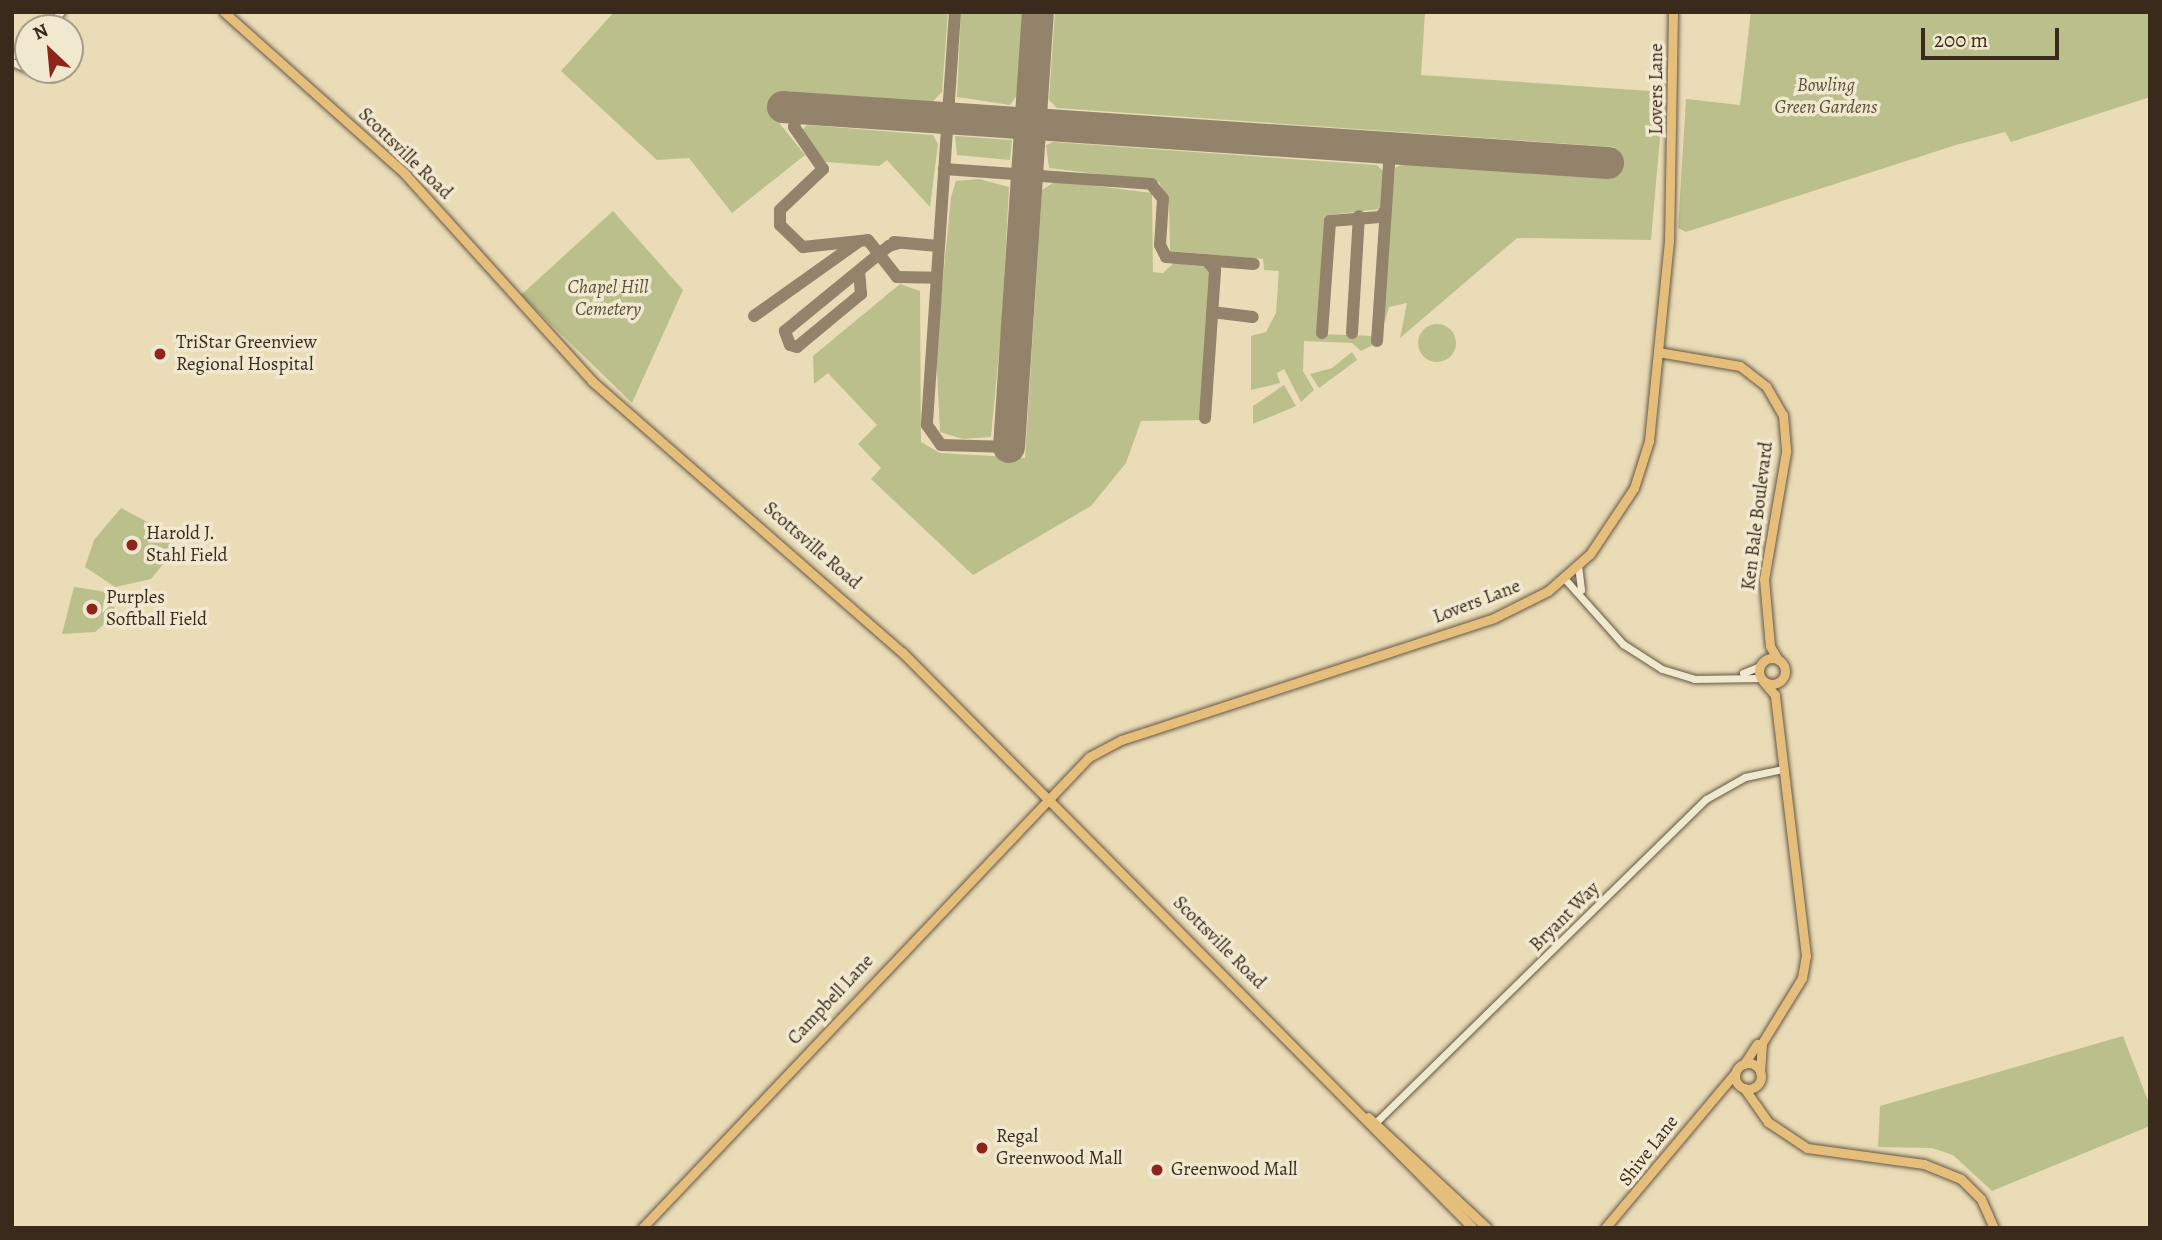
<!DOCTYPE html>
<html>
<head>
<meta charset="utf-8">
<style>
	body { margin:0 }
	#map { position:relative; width:2162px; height:1240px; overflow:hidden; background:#eadcb7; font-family:Alegreya,serif }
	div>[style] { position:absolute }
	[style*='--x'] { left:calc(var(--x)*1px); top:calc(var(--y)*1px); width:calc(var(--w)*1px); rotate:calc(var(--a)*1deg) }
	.green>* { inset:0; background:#babf8c }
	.round { border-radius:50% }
	.taxiway>* { height:12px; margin:-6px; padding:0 6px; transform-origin:6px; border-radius:6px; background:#92836a }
	.runway>* { height:32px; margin:-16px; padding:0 16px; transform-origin:16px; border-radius:16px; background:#92836a }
	.roads { filter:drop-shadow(0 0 2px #665643) drop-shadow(0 0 2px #665643) }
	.minor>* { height:7px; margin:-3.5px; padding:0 3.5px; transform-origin:3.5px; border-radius:3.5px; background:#f1e8d0 }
	.major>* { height:9px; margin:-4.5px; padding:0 4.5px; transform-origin:4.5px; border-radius:4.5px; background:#e5be7c }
	.major>.ring { margin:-4.5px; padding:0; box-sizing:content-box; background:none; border:9px solid #e5be7c; border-radius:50% }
	.dots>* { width:19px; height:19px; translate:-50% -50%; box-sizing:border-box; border:4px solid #f1e8d0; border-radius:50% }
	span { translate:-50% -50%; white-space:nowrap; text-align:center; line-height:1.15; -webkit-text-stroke:7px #f1e8d0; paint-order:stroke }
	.park-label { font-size:19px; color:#5a4f38; font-style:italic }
	.street-label { font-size:19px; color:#3a2a1c }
	.poi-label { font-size:19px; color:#3a2a1c }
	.left { translate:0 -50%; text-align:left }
	.frame { position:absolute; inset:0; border:14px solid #3a2a1c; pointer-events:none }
	.north { position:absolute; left:14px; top:14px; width:70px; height:70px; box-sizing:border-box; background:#f1e8d0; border:2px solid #a89c88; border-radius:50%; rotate:334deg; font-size:19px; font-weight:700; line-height:28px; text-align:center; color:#3a2a1c }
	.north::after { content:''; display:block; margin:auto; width:24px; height:32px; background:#8f2418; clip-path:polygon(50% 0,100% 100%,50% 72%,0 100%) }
	.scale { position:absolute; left:1921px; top:28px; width:138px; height:32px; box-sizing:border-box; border:4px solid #3a2a1c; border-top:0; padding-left:9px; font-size:21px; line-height:24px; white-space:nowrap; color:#3a2a1c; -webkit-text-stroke:5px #f1e8d0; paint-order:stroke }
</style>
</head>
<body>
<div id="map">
	<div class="green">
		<i style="clip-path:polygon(614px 12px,948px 12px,942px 92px,932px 102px,783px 91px,780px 124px,805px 155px,732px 213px,689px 158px,657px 160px,561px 71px)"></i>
		<i style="clip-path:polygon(961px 12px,1023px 12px,1017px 95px,1010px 105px,957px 97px)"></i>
		<i style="clip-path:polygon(1055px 12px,1425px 12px,1421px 75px,1664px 92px,1651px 240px,1517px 238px,1400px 338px,1407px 303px,1389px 307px,1380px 338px,1395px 168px,1403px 164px,1612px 179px,1614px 147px,1057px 108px,1049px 100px)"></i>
		<i style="clip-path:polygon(1751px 12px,2150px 12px,2150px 97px,2011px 142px,2005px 132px,1956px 145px,1686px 232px,1678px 228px,1686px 99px,1740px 105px)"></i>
		<i style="clip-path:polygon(807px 125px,933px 135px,938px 144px,930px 207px,887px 160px,879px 166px,826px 162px,801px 131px)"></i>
		<i style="clip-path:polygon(955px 136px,1012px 140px,1010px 160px,957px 155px)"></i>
		<i style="clip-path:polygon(1053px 142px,1377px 165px,1385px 173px,1380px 209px,1329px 215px,1318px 334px,1374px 336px,1373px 345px,1361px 351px,1352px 343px,1304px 341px,1303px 371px,1314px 390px,1301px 402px,1284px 369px,1277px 373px,1280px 383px,1251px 390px,1251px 336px,1266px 332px,1276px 313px,1279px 271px,1264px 270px,1263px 259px,1170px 251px,1169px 202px,1159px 182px,1049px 168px,1046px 145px)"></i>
		<i style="clip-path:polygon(979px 179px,1009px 187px,1002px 321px,991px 437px,963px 439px,940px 432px,936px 351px,951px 197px,956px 181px)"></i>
		<i style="clip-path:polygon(1056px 181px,1152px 193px,1153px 272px,1163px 273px,1176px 261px,1200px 263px,1211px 271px,1200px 420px,1141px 421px,1126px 463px,1091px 506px,973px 575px,871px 479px,881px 468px,858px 444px,877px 425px,828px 373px,814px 384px,813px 356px,900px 284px,920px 291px,921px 442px,940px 453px,1025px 458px,1042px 190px)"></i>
		<i style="clip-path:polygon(613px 211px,683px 290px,632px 403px,521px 295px)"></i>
		<i class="round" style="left:1418px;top:324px;width:38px;height:38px"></i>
		<i style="clip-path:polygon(1352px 352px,1357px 360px,1319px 388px,1310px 374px,1332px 368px)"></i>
		<i style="clip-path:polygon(1284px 385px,1296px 406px,1253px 424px,1253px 406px)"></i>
		<i style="clip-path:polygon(121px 508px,151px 524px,175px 549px,151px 579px,115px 587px,85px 567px,94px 540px)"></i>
		<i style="clip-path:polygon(74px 587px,120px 594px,109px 620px,95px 632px,62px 634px)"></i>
		<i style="clip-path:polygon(2123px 1036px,2150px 1106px,2150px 1126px,1992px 1191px,1953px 1155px,1932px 1148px,1878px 1147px,1880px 1106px)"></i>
	</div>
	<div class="taxiway">
		<i style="--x:955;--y:12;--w:414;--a:93.9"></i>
		<i style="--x:927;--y:425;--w:24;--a:55"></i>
		<i style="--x:941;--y:445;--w:68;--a:1.7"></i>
		<i style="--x:812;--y:108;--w:16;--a:158"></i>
		<i style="--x:797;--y:114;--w:13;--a:103"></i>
		<i style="--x:794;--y:127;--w:51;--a:55.4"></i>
		<i style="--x:823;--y:169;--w:59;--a:136.4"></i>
		<i style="--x:780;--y:210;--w:15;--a:90"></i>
		<i style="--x:780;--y:225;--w:32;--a:44"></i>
		<i style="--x:803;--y:247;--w:65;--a:-6.1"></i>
		<i style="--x:868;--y:240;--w:47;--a:51.9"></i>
		<i style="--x:897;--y:277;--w:39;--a:1"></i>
		<i style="--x:944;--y:169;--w:208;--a:4.1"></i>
		<i style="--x:1151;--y:184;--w:19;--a:51"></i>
		<i style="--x:1163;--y:199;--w:46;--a:93.7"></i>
		<i style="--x:1160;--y:245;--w:13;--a:63"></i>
		<i style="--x:1166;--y:257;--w:88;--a:4.5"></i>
		<i style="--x:894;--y:242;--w:44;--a:5.2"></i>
		<i style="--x:859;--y:271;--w:23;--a:85"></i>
		<i style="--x:861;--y:294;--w:83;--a:140.4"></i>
		<i style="--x:797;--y:347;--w:7;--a:-164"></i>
		<i style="--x:790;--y:345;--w:15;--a:-110"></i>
		<i style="--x:785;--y:331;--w:134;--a:-39.3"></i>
		<i style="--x:889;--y:246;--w:10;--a:-17"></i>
		<i style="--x:1212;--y:312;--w:41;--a:7"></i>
		<i style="--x:754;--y:316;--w:128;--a:-35.4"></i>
		<i style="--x:1322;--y:333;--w:112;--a:-85.9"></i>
		<i style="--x:1330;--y:221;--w:50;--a:-4.6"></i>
		<i style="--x:1380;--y:217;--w:9;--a:-49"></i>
		<i style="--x:1352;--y:333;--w:117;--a:-86.6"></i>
		<i style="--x:1377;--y:341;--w:193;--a:-86.1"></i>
		<i style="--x:1205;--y:418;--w:148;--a:-86.1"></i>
		<i style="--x:1215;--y:270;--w:13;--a:-132"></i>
	</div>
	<div class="runway">
		<i style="--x:783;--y:107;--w:827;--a:3.88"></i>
		<i style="--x:1009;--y:447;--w:436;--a:-86.2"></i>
	</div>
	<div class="roads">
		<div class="minor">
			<i style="--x:46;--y:28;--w:22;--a:-47"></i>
			<i style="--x:12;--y:55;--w:16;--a:-7"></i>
			<i style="--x:12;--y:62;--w:17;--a:24"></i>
			<i style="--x:1578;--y:565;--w:25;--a:83"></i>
			<i style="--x:1564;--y:578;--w:89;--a:48.2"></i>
			<i style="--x:1623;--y:644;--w:46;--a:32.7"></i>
			<i style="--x:1662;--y:669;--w:34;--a:17"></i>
			<i style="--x:1694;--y:679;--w:67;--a:-0.9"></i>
			<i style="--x:1743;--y:673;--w:18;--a:-22"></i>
			<i style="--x:1372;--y:1126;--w:467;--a:-44.4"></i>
			<i style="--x:1706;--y:799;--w:45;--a:-29.4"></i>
			<i style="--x:1745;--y:777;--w:39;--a:-12"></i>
		</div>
		<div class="major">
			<i style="--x:224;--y:12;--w:243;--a:41.8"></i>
			<i style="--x:405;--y:174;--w:279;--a:47.9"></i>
			<i style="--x:592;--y:381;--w:412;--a:41.2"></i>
			<i style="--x:902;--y:652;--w:811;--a:45.25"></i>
			<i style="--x:1658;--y:352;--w:83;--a:9.7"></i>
			<i style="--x:1740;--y:366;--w:33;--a:38"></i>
			<i style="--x:1766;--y:386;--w:34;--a:60"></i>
			<i style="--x:1783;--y:415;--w:37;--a:85"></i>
			<i style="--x:1786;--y:452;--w:129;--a:99.8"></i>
			<i style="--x:1764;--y:579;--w:67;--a:84.9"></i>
			<i style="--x:1770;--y:646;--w:16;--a:60"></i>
			<i class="ring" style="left:1759px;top:658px;width:17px;height:17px"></i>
			<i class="ring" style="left:1735px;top:1063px;width:17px;height:17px"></i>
			<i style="--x:1744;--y:1064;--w:24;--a:-57"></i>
			<i style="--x:1760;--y:1072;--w:29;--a:-86"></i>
			<i style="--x:1762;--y:1043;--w:76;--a:-58.4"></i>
			<i style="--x:1802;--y:978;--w:22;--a:-80"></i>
			<i style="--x:1806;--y:956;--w:263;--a:-96.8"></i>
			<i style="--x:1775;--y:695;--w:18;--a:-131"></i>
			<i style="--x:1744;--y:1088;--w:42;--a:54.8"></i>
			<i style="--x:1768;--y:1122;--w:47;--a:33.7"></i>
			<i style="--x:1807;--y:1148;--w:118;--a:7.8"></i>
			<i style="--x:1924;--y:1164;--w:40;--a:22"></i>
			<i style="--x:1961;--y:1179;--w:28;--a:45"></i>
			<i style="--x:1981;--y:1199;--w:32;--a:66"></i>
			<i style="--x:1368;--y:1117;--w:163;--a:43"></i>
			<i style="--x:642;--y:1228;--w:649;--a:-46.5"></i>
			<i style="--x:1089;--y:757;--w:36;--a:-28"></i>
			<i style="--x:1121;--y:740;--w:392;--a:-18.1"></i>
			<i style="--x:1494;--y:618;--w:60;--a:-26.6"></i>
			<i style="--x:1548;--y:591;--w:56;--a:-41.4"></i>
			<i style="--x:1590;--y:554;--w:79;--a:-56.3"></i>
			<i style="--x:1634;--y:488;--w:49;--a:-72.3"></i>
			<i style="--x:1649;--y:441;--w:201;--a:-84.3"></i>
			<i style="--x:1669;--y:241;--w:229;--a:-89"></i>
			<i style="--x:1605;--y:1228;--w:202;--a:-50"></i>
		</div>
	</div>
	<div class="dots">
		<i style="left:160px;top:354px;background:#8f2418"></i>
		<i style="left:132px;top:545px;background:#8f2418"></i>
		<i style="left:92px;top:609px;background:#8f2418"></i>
		<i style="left:982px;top:1148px;background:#8f2418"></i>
		<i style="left:1157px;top:1170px;background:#8f2418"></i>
	</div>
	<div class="park-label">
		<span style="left:1826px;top:97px">Bowling<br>Green Gardens</span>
		<span style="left:608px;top:299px">Chapel Hill<br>Cemetery</span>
	</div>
	<div class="street-label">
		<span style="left:1657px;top:89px;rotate:-90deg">Lovers Lane</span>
		<span style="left:405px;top:154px;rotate:44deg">Scottsville Road</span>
		<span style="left:1758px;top:516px;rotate:-83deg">Ken Bale Boulevard</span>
		<span style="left:812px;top:546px;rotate:41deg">Scottsville Road</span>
		<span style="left:1477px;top:602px;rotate:-21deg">Lovers Lane</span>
		<span style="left:1565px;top:917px;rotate:-45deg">Bryant Way</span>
		<span style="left:1219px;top:943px;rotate:45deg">Scottsville Road</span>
		<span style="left:831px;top:1000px;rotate:-47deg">Campbell Lane</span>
		<span style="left:1649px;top:1151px;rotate:-52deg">Shive Lane</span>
	</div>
	<div class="poi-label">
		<span class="left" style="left:176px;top:354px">TriStar Greenview<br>Regional Hospital</span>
		<span class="left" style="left:146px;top:545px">Harold J.<br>Stahl Field</span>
		<span class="left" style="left:106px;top:609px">Purples<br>Softball Field</span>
		<span class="left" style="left:996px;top:1148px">Regal<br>Greenwood Mall</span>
		<span class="left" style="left:1171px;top:1170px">Greenwood Mall</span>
	</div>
	<div class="frame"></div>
	<div class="north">N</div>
	<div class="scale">200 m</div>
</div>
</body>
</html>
